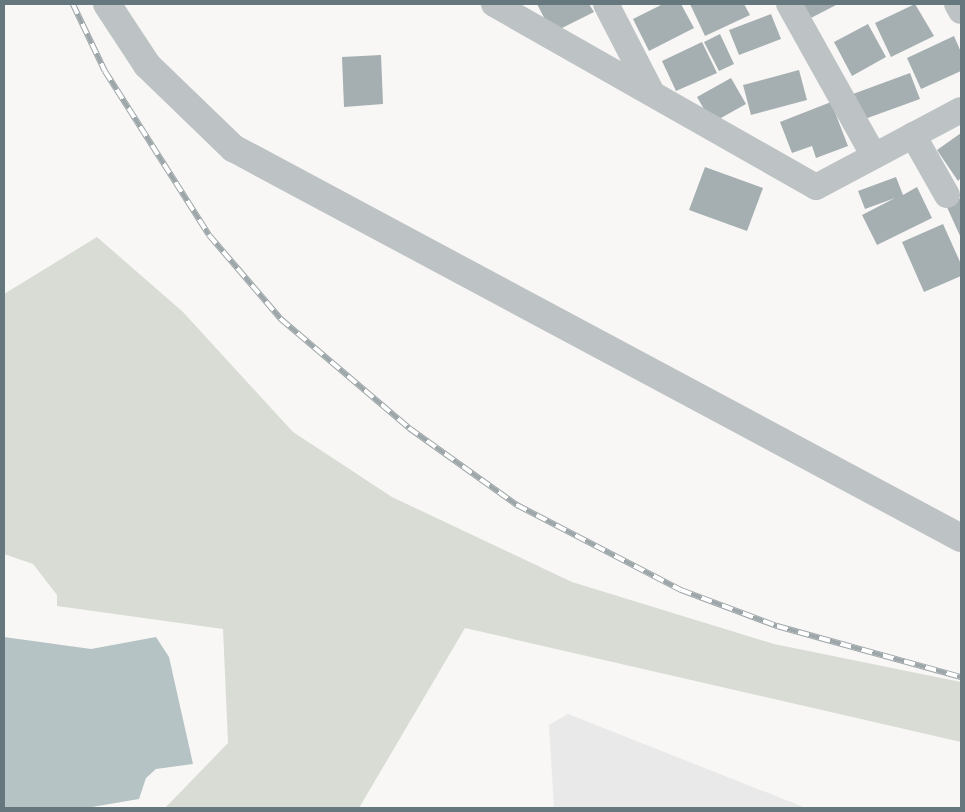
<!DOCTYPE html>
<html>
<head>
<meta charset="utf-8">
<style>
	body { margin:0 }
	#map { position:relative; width:965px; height:812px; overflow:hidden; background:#f8f7f5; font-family:"Archivo Narrow",sans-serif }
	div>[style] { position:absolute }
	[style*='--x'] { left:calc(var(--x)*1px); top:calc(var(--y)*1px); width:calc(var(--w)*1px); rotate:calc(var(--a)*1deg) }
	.built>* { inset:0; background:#e8e9e8 }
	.green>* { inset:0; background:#d9dcd5 }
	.water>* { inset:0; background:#b5c3c4 }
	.building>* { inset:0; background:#a5afb1 }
	.minor>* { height:26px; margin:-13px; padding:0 13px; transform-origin:13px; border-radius:13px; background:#bdc2c4 }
	.tertiary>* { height:28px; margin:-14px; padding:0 14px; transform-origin:14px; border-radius:14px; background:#bdc2c4 }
	.rail>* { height:5.5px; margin-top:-2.75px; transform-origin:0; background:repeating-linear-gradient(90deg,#fff 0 11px,#9da6a9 0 22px); box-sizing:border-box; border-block:1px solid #9da6a9 }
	span { translate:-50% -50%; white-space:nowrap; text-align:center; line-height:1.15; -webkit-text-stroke:5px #fff; paint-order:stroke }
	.frame { position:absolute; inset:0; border:5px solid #66787d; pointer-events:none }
</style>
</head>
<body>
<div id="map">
	<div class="built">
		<i style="clip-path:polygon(568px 714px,806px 808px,554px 808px,549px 725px)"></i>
	</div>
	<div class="green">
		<i style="clip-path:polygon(97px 237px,183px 312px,293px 432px,392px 497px,572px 582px,774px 644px,961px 682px,961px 742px,465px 628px,359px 808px,165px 808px,228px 743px,223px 629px,57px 606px,57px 595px,33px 564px,4px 554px,4px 294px)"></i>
	</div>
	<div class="water">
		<i style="clip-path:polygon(4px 637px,91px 649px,156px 637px,169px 657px,193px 764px,156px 769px,146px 778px,139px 799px,92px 807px,4px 808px)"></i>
	</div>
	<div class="building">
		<i style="clip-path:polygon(537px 4px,589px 4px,594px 12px,552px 33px)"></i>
		<i style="clip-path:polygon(663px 4px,681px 4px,694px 28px,649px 51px,633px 19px)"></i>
		<i style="clip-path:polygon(690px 4px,744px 4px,750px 15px,705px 36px)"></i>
		<i style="clip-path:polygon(798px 4px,838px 4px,807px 20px)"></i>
		<i style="clip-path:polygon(915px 4px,934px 36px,891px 57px,875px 23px)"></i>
		<i style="clip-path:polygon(771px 14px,781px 39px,739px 55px,729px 30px)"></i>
		<i style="clip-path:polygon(868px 24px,886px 57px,852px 76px,834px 42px)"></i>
		<i style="clip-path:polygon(720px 34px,734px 64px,719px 71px,704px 42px)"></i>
		<i style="clip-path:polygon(954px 36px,961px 52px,961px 71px,921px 89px,907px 58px)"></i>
		<i style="clip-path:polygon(702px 42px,717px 73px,676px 91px,662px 61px)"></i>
		<i style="clip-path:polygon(381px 55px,383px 104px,344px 107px,342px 57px)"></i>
		<i style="clip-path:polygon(799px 70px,807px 100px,751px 115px,743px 85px)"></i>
		<i style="clip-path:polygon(910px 73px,920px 99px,862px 120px,853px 94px)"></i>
		<i style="clip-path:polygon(731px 78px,746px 104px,712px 123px,697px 97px)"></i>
		<i style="clip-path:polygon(831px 102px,848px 146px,816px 158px,812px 146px,792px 153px,780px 122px)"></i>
		<i style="clip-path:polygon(961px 133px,961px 178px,958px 181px,937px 150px)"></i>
		<i style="clip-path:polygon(705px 167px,763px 188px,747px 231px,689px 210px)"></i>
		<i style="clip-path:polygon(896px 177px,903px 195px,917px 187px,932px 218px,877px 245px,862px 215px,895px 198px,865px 209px,858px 191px)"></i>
		<i style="clip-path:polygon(961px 198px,961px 238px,946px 205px)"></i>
		<i style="clip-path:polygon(943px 224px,961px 264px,961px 276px,924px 292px,902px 242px)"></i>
	</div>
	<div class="minor">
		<i style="--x:494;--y:4;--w:370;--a:29.6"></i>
		<i style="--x:816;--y:187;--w:164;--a:-28"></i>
		<i style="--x:606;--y:4;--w:98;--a:62.7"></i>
		<i style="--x:789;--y:4;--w:174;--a:60.8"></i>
		<i style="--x:957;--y:4;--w:8;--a:60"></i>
		<i style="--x:913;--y:135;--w:69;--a:60.5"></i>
	</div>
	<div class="tertiary">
		<i style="--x:107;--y:4;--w:73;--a:56.7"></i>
		<i style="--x:147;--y:65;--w:120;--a:44"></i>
		<i style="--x:233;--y:148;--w:826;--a:28.18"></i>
	</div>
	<div class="rail">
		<i style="--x:73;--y:4;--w:74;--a:64.5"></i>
		<i style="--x:105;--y:71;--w:194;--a:57.6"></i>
		<i style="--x:209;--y:235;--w:111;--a:49.4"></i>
		<i style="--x:281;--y:319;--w:168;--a:40.4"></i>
		<i style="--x:409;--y:428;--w:133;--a:35.5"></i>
		<i style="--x:517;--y:505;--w:185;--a:27.4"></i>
		<i style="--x:681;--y:590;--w:103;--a:20.6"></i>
		<i style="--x:777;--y:626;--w:191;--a:15.5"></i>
	</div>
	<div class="frame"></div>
</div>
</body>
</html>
